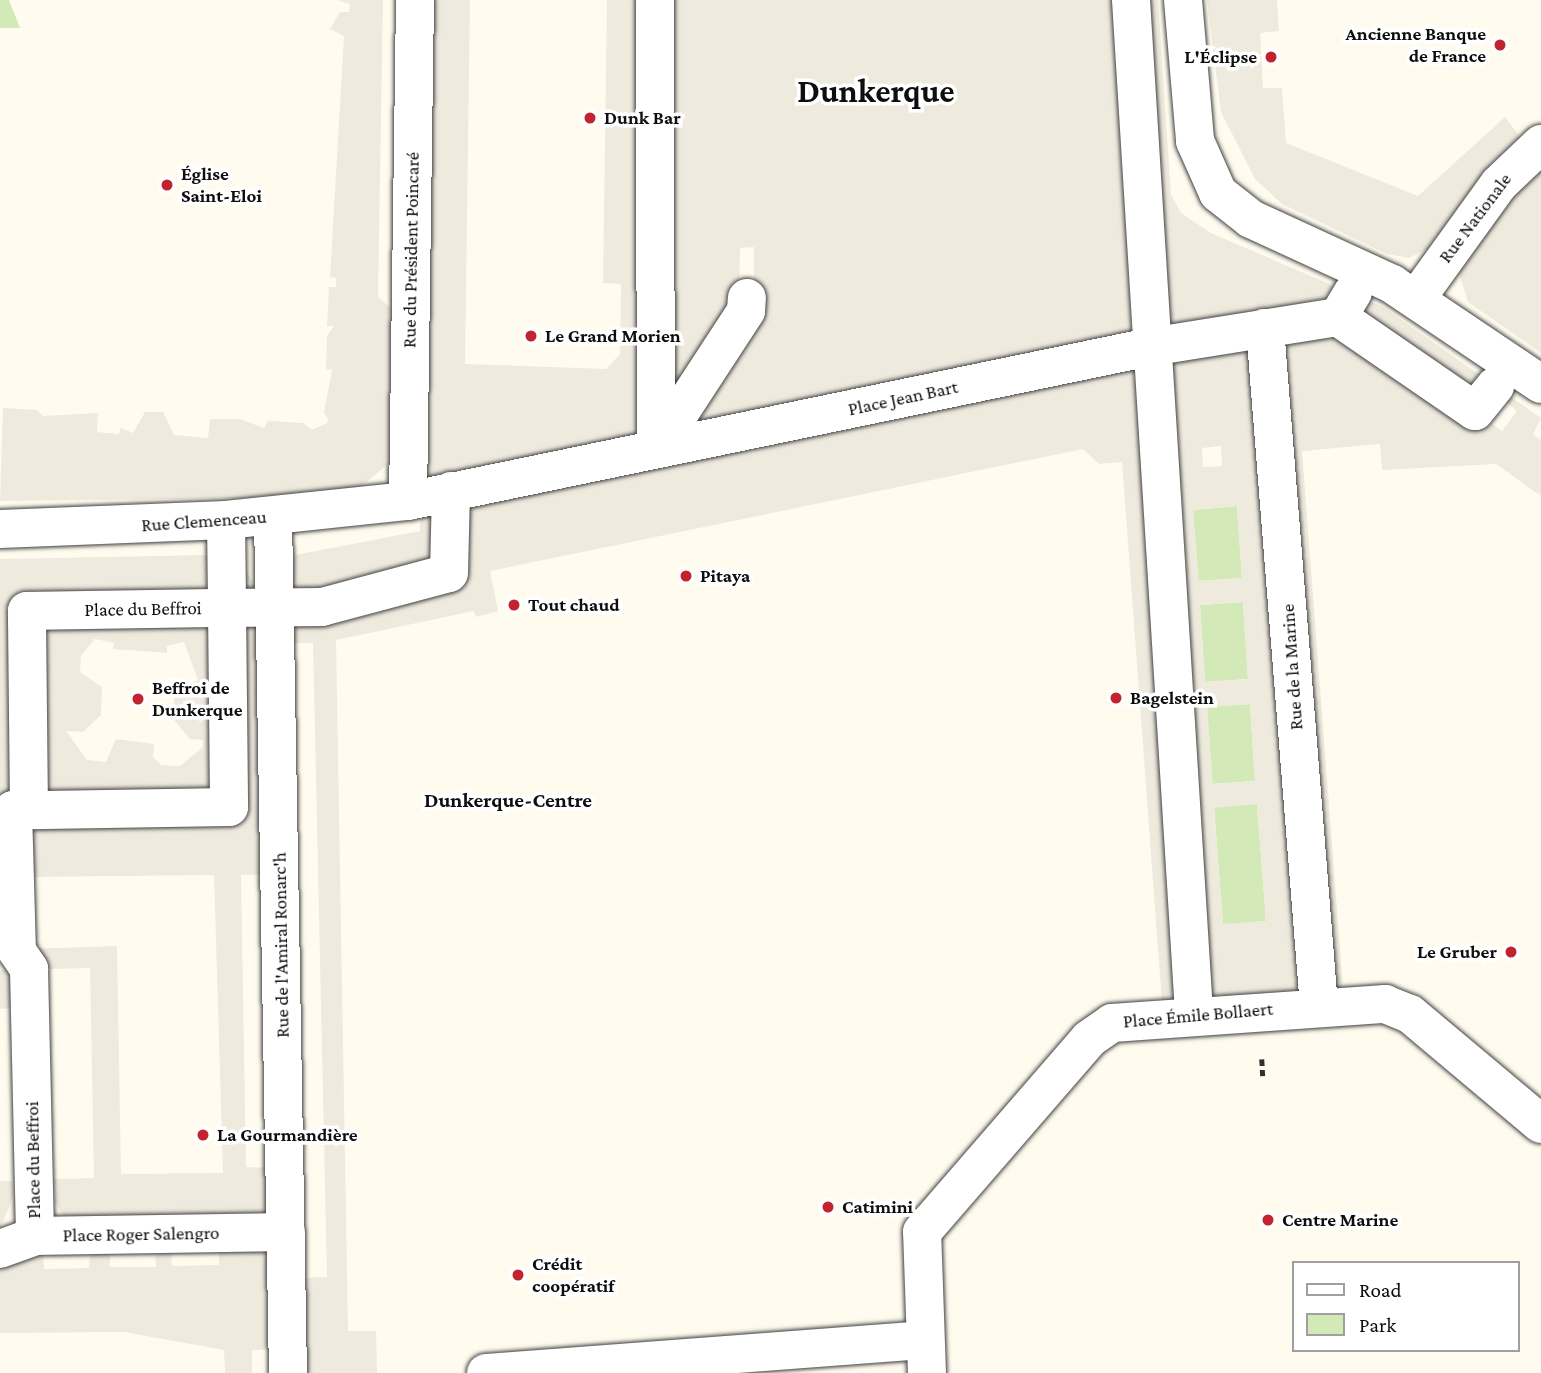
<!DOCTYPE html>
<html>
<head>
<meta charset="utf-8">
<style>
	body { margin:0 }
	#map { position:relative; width:1541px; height:1373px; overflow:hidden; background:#fffcef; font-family:"Crimson Pro",serif }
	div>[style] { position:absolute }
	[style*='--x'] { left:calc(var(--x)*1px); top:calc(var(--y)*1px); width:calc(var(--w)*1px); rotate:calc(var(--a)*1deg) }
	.green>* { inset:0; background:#d3eab8 }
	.plaza>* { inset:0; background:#efeade }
	.path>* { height:4.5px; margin-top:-2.25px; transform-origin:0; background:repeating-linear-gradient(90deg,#303030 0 7px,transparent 0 10.5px) }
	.roads { filter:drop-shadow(0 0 2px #414141) drop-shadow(0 0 2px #414141) }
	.street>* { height:38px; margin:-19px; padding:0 19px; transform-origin:19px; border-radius:19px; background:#fff }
	.dots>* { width:19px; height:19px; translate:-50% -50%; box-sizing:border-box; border:4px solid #fff; border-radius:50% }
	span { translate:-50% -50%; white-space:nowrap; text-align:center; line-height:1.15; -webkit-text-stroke:7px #fff; paint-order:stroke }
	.poi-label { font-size:19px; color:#0e0e0e; font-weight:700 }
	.right { translate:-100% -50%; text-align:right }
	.left { translate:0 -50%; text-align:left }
	.street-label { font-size:19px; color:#0e0e0e }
	.neighbourhood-label { font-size:21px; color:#0e0e0e; font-weight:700 }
	.town-label { font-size:33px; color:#0e0e0e; font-weight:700 }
	.legend { position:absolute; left:1292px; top:1261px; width:228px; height:91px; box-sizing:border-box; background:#fff; border:2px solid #9f9f9f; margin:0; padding:9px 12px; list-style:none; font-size:21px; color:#0e0e0e }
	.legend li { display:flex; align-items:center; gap:14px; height:35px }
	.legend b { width:35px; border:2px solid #9f9f9f }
</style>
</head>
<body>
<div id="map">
	<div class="green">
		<i style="clip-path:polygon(0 0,9px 0,20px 28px,0 28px)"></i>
		<i style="clip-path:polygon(1237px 506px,1242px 578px,1198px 581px,1193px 510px)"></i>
		<i style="clip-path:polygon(1243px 602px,1248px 679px,1205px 682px,1200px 605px)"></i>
		<i style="clip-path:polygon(1250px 704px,1255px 781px,1212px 784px,1207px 707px)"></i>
		<i style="clip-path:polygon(1257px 804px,1266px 921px,1223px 925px,1214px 807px)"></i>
	</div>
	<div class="plaza">
		<i style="clip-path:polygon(337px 0,383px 0,378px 297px,397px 313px,393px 460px,359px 488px,259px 498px,0 501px,3px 408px,37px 410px,43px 416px,98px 413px,97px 432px,119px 434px,120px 428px,133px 433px,145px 412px,163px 412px,174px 435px,208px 438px,210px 419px,240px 419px,264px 428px,268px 421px,303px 423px,312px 430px,329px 422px,324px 412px,332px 370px,326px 369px,327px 336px,334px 326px,327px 326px,329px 287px,336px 287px,336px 278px,330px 277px,344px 36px,330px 29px,340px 12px,349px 12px,350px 4px)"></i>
		<i style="clip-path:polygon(evenodd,430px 0,470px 0,465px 364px,606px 369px,620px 354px,621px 284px,603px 283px,607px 0,1158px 0,1171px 195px,1181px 213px,1211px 233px,1383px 307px,1541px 418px,1533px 434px,1541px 440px,1541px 496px,1496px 464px,1382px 470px,1380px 444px,1302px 451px,1343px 989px,1162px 1003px,1122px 462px,1099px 464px,1083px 449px,490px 571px,498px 611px,476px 617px,474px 611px,336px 640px,348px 1331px,376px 1331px,377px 1373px,305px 1373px,304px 1278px,327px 1277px,313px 643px,291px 643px,290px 556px,420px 531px,430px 0,754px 247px,754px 298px,739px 297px,740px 248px,754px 247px,430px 0,1506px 402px,1517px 411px,1502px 431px,1490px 422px,1506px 402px,430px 0,1221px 446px,1222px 466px,1203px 467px,1202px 448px,1221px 446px,430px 0,1237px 506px,1242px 578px,1199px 581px,1193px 510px,1237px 506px,430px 0,1243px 602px,1248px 679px,1205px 682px,1200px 605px,1243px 602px,430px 0,1250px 704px,1255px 781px,1213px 784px,1207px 707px,1250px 704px,430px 0,1257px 804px,1266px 921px,1223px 924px,1214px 808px,1257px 804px)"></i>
		<i style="clip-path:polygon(1207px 0,1277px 0,1279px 31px,1260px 33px,1263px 88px,1282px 88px,1286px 143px,1418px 196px,1505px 117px,1520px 137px,1495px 160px,1437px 244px,1409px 258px,1387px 254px,1282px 204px,1255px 179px,1221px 112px)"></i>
		<i style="clip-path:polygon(1541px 157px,1541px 353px,1468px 302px,1459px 273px,1461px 261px)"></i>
		<i style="clip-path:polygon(evenodd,209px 555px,244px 567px,257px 589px,265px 874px,241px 875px,246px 1167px,271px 1168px,275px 1349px,252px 1350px,252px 1373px,225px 1373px,224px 1350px,124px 1332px,0 1333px,0 1266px,43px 1253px,44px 1269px,89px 1268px,90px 1252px,110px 1252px,110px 1267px,156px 1267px,155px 1251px,171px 1251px,172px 1266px,219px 1265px,218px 1220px,63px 1216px,55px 1202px,54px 1179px,94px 1178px,90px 968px,11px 970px,12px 1008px,0 1009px,0 970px,7px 970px,0 893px,0 559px,209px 555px,95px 639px,114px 643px,113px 649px,167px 653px,167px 646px,184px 642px,198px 680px,174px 691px,174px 720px,190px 739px,203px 740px,203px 747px,180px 766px,161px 765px,153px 757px,154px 744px,116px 739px,106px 762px,87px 760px,66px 731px,83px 732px,101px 715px,102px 687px,80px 672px,81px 656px,95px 639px,209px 555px,214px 875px,223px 1173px,121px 1174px,117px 946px,26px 949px,25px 877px,214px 875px)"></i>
		<i style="clip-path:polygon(0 1181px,12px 1181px,13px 1197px,0 1230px)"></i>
	</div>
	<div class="path">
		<i style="--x:1262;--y:1059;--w:17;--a:87"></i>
	</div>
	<div class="roads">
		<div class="street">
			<i style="--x:655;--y:0;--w:449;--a:89.9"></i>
			<i style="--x:1131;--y:0;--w:1016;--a:86.44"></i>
			<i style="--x:1183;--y:0;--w:142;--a:85.1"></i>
			<i style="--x:1195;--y:141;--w:57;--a:66.1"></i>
			<i style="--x:1218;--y:193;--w:42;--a:38.2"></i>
			<i style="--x:1251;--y:219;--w:155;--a:24.7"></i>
			<i style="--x:1392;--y:284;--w:179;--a:33.9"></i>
			<i style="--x:1416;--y:299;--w:142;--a:-54.2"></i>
			<i style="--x:1499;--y:184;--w:58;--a:-43.6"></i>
			<i style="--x:1338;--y:317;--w:166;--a:34.5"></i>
			<i style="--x:1475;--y:411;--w:32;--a:-51"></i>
			<i style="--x:1265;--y:328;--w:680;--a:85.45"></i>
			<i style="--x:656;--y:449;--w:165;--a:-56.9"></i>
			<i style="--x:746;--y:311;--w:13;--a:-86"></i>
			<i style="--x:408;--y:501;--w:501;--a:-89.2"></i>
			<i style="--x:273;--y:516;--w:857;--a:89"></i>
			<i style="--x:226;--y:520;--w:88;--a:89.3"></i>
			<i style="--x:227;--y:608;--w:95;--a:-0.6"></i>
			<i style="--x:322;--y:607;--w:131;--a:-15"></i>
			<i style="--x:449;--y:573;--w:82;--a:-88.6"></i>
			<i style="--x:0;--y:529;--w:226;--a:-2.3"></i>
			<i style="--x:226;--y:520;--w:183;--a:-6"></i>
			<i style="--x:408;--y:501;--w:758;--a:-11.73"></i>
			<i style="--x:1150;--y:347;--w:190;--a:-9.1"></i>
			<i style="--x:1338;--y:317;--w:29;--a:-59"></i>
			<i style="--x:29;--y:810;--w:199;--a:-90.6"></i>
			<i style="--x:27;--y:611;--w:200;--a:-0.9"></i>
			<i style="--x:227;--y:608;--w:199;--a:89.4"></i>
			<i style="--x:229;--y:807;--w:200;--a:179.1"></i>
			<i style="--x:29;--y:810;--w:16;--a:180"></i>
			<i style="--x:13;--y:810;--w:141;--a:88.4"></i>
			<i style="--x:17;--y:951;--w:22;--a:56"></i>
			<i style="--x:29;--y:969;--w:267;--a:88.7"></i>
			<i style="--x:0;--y:1249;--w:37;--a:-20"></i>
			<i style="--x:35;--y:1236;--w:251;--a:-0.9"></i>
			<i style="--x:486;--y:1373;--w:439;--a:-4.3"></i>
			<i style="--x:927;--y:1373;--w:141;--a:-92"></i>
			<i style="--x:922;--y:1232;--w:255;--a:-49.1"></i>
			<i style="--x:1089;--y:1039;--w:28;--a:-35"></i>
			<i style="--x:1112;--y:1023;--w:274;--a:-4"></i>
			<i style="--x:1385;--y:1004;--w:27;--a:22"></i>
			<i style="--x:1410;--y:1014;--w:171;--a:40"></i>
		</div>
	</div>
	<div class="dots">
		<i style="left:1500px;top:45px;background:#c1232f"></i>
		<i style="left:1271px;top:57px;background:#c1232f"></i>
		<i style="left:590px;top:118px;background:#c1232f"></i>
		<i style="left:167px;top:185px;background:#c1232f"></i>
		<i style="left:531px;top:336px;background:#c1232f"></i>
		<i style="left:686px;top:576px;background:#c1232f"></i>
		<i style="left:514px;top:605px;background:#c1232f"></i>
		<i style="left:1116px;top:698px;background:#c1232f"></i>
		<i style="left:138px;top:699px;background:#c1232f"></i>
		<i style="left:1511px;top:952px;background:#c1232f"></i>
		<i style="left:203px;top:1135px;background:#c1232f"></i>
		<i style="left:828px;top:1207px;background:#c1232f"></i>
		<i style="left:1268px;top:1220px;background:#c1232f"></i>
		<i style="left:518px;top:1275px;background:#c1232f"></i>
	</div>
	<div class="poi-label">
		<span class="right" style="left:1486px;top:45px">Ancienne Banque<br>de France</span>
		<span class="right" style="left:1257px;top:57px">L'Éclipse</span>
		<span class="left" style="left:604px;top:118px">Dunk Bar</span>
		<span class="left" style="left:181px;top:185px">Église<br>Saint-Eloi</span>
		<span class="left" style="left:545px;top:336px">Le Grand Morien</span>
		<span class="left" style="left:700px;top:576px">Pitaya</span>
		<span class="left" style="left:528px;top:605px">Tout chaud</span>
		<span class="left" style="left:152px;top:699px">Beffroi de<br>Dunkerque</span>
		<span class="left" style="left:1130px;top:698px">Bagelstein</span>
		<span class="right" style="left:1497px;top:952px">Le Gruber</span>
		<span class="left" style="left:217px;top:1135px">La Gourmandière</span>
		<span class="left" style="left:842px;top:1207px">Catimini</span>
		<span class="left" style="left:1282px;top:1220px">Centre Marine</span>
		<span class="left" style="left:532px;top:1275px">Crédit<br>coopératif</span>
	</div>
	<div class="street-label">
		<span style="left:1475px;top:218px;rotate:-53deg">Rue Nationale</span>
		<span style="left:411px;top:250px;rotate:-89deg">Rue du Président Poincaré</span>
		<span style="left:903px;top:398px;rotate:-12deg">Place Jean Bart</span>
		<span style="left:204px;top:521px;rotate:-4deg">Rue Clemenceau</span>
		<span style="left:143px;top:609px;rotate:-1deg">Place du Beffroi</span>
		<span style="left:1292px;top:667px;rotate:-94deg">Rue de la Marine</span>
		<span style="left:281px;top:945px;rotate:-91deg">Rue de l'Amiral Ronarc'h</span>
		<span style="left:1198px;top:1015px;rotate:-5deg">Place Émile Bollaert</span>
		<span style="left:33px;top:1160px;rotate:-91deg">Place du Beffroi</span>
		<span style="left:141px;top:1234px;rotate:-1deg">Place Roger Salengro</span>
	</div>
	<div class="neighbourhood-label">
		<span style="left:508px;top:800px">Dunkerque-Centre</span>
	</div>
	<div class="town-label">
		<span style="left:876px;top:91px">Dunkerque</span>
	</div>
	<ul class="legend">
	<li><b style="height:9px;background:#fff"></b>Road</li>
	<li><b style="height:19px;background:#d3eab8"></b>Park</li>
	</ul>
</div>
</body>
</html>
